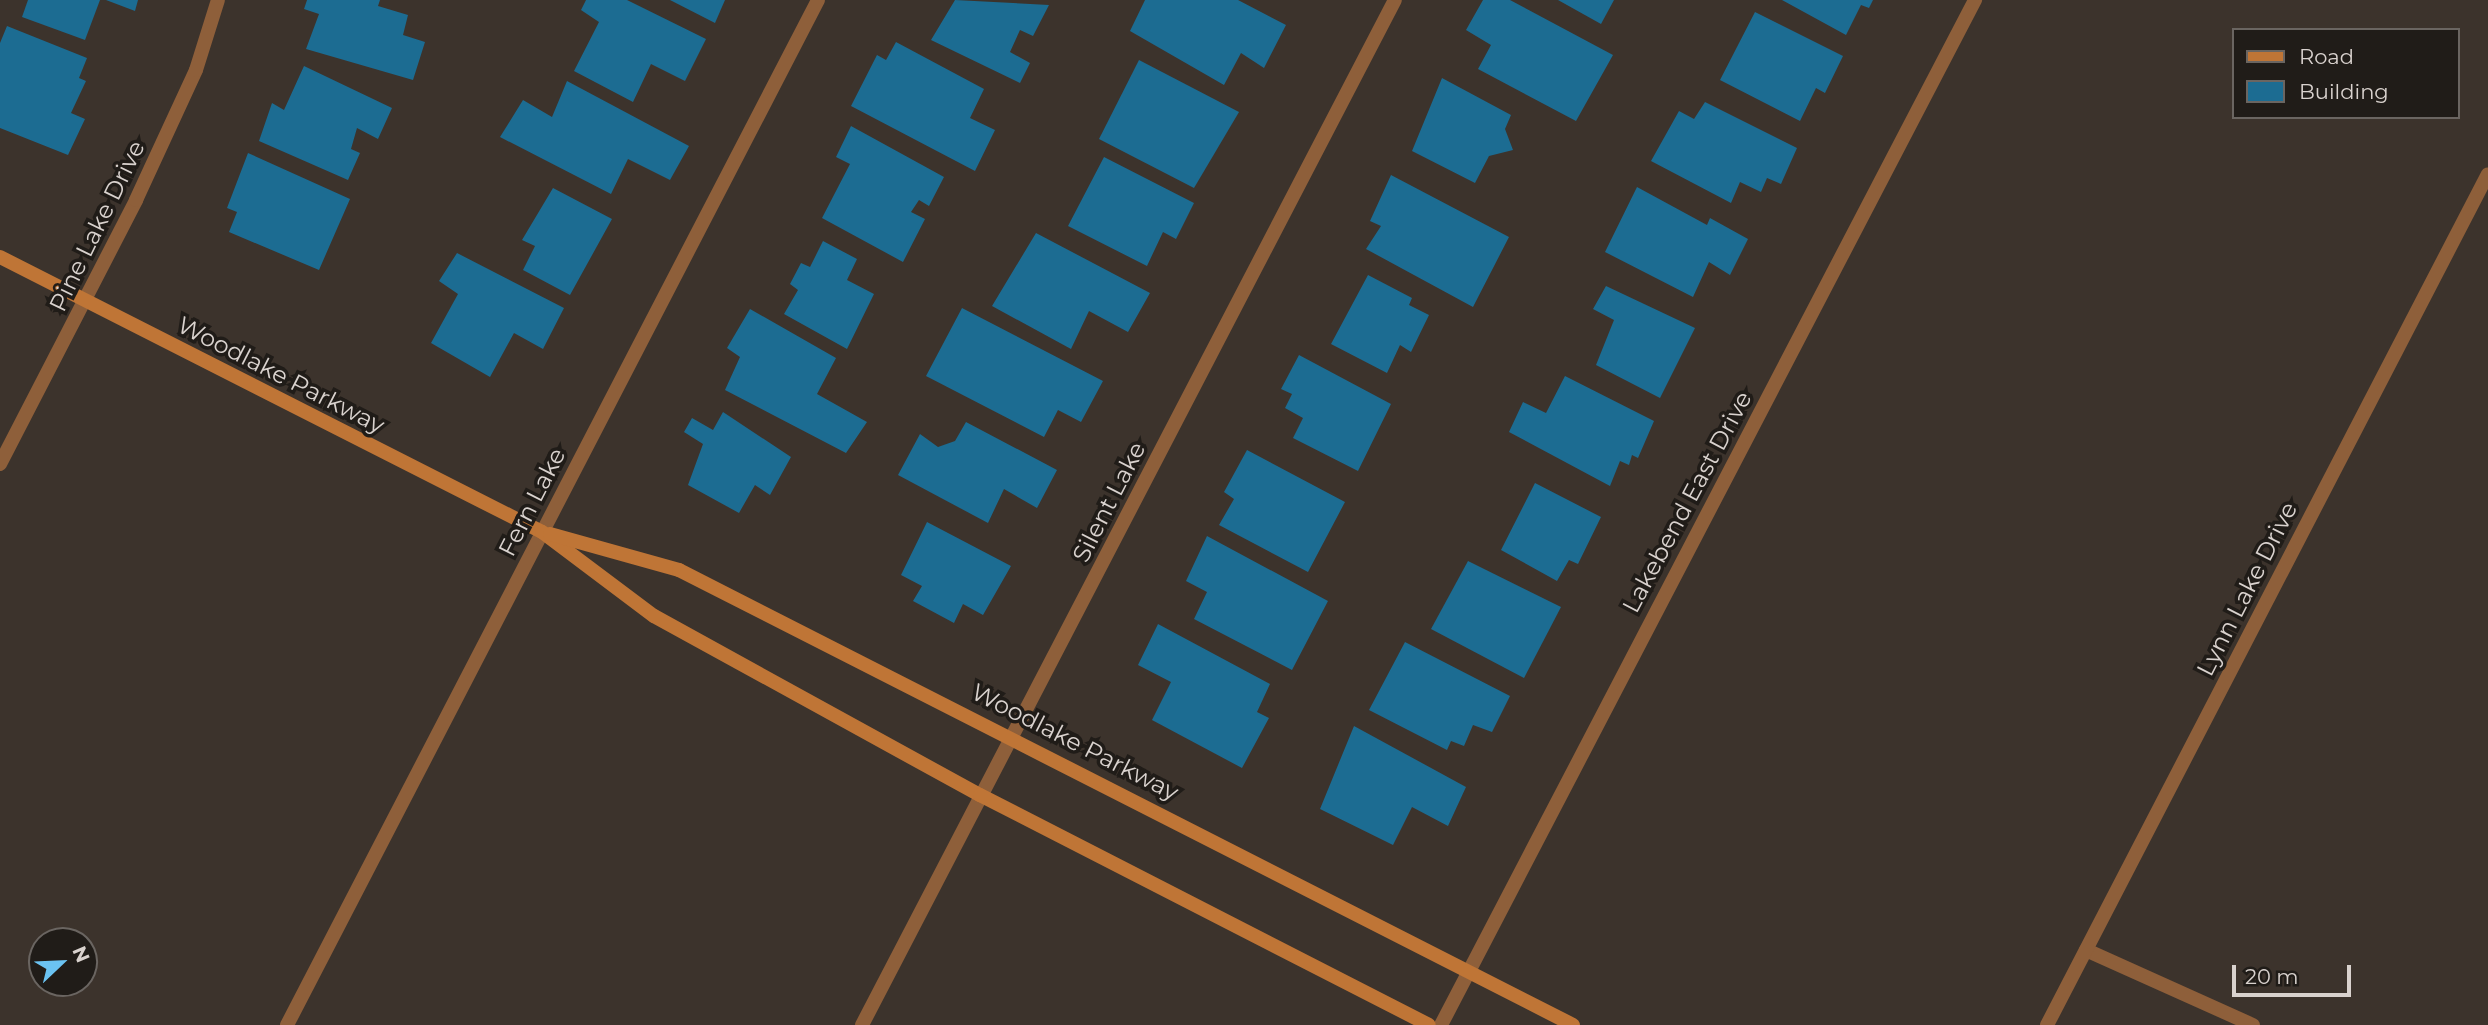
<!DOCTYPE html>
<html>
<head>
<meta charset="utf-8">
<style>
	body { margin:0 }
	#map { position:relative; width:2488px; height:1025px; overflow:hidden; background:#3c332c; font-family:Montserrat,sans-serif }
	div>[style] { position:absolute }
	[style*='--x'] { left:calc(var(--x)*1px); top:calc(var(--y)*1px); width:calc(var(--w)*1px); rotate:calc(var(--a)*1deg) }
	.building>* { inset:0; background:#1c6c92 }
	.street>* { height:14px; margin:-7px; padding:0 7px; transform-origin:7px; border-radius:7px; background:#8e5f3a }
	.secondary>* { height:14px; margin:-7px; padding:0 7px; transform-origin:7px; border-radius:7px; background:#bf7536 }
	span { translate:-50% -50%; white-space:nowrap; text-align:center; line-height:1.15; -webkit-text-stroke:7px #201c18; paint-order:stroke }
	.street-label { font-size:24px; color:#d9d2ce }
	.legend { position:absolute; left:2232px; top:28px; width:228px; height:91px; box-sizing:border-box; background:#201c18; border:2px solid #6a6561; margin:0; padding:9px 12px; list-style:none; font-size:21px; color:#d9d2ce }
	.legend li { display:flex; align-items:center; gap:14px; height:35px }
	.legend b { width:35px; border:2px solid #6a6561 }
	.north { position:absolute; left:28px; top:927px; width:70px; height:70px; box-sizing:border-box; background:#201c18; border:2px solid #6a6561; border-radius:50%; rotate:67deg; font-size:19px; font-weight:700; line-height:28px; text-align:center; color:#d9d2ce }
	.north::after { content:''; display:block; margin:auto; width:24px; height:32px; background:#6bc3f2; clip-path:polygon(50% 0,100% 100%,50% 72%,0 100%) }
	.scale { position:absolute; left:2232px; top:965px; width:119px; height:32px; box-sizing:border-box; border:4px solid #d9d2ce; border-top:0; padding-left:9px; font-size:21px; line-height:24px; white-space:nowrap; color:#d9d2ce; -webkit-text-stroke:5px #201c18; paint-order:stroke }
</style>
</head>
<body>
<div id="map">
	<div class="building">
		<i style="clip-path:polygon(28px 0,100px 0,85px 40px,22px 17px)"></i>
		<i style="clip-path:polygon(106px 0,138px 0,135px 11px)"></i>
		<i style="clip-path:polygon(307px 0,380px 0,378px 6px,408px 15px,403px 35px,425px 42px,413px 80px,306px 49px,319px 14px,304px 9px)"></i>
		<i style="clip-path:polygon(586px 0,627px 0,706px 39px,685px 81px,651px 64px,633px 102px,574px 71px,599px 22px,581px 10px)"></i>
		<i style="clip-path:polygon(670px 0,725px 0,715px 23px)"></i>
		<i style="clip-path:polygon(955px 0,1049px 5px,1033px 36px,1020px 30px,1010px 52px,1030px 63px,1020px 83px,931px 40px)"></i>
		<i style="clip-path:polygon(1145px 0,1238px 0,1286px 25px,1264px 68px,1241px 53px,1224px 85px,1130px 31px)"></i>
		<i style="clip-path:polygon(1483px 0,1510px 0,1613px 55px,1576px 121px,1478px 69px,1491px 45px,1466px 30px)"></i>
		<i style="clip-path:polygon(1558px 0,1614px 0,1601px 24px)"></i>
		<i style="clip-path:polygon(1782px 0,1873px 0,1869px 8px,1861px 5px,1846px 35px)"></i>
		<i style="clip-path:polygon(1755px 12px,1843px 56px,1825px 93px,1816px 88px,1800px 121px,1720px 80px)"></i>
		<i style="clip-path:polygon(7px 26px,87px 58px,79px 78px,86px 81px,71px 113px,85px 119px,68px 155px,0 128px,0 43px)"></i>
		<i style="clip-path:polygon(896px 42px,984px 89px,970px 118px,995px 130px,975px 171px,851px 106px,877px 55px,886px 60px)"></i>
		<i style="clip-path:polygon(1139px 60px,1239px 112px,1194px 188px,1099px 139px)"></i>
		<i style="clip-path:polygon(304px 66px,392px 108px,378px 139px,357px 128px,351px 149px,360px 153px,348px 180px,259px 141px,272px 103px,284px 110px)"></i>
		<i style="clip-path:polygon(1442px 78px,1511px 115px,1505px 129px,1513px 150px,1489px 156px,1475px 183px,1412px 151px)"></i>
		<i style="clip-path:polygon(567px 81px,689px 146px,670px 180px,628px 159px,611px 194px,500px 137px,523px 100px,552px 117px)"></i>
		<i style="clip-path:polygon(1705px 102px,1797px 148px,1781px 184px,1767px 178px,1761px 192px,1740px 182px,1731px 203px,1651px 161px,1679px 111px,1694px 119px)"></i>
		<i style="clip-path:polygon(851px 126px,944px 177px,929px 206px,919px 200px,911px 212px,925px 219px,903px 262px,822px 218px,850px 164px,836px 157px)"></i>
		<i style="clip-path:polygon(248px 153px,350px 199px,319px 270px,229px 232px,237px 212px,227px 208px)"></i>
		<i style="clip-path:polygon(1104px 157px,1194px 203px,1176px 239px,1163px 232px,1147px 266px,1068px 226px)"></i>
		<i style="clip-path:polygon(1391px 175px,1509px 237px,1473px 307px,1366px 249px,1381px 226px,1370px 221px)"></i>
		<i style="clip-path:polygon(1637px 187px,1707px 225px,1710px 218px,1748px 239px,1730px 275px,1709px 262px,1693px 297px,1605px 252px)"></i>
		<i style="clip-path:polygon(553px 188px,612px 219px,570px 295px,523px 270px,535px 246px,522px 240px)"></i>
		<i style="clip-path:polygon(1036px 233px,1150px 293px,1128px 332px,1089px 311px,1071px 349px,992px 306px)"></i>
		<i style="clip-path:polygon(823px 241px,857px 259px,847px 280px,874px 294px,847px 349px,784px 314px,798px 290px,790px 284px,801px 263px,810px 267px)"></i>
		<i style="clip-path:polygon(457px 253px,564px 308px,543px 349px,514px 333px,490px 377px,431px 343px,458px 294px,439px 281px)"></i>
		<i style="clip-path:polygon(1368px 275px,1412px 298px,1409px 305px,1429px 315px,1411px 352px,1400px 345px,1387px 373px,1331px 344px)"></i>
		<i style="clip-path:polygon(1606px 286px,1695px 328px,1660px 398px,1596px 365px,1614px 320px,1593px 309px)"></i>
		<i style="clip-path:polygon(962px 308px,1103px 381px,1081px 422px,1058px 410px,1044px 437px,926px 376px)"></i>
		<i style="clip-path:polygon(750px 309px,836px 358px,817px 394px,867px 422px,846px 453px,725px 390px,740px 357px,727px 348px)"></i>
		<i style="clip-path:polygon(1299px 355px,1391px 404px,1358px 471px,1293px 438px,1303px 418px,1285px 408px,1292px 394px,1281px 389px)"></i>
		<i style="clip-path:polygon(1565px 376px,1654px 421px,1638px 458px,1632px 455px,1629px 465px,1620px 461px,1610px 486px,1509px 432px,1523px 402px,1546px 413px)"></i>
		<i style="clip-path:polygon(723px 412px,791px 457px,770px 495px,755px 485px,739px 513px,688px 485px,703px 444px,684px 432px,692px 418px,713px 430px)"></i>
		<i style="clip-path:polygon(966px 422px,1057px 470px,1037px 508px,1004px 489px,988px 523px,898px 475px,920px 434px,938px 447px,955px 441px)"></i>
		<i style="clip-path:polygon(1247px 450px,1345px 502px,1308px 572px,1219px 525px,1234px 499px,1224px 492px)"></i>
		<i style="clip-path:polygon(1535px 483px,1601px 517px,1578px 564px,1569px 560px,1557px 581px,1501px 550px)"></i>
		<i style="clip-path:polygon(927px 522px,1011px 566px,983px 615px,963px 604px,954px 623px,913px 601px,922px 586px,901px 575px)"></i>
		<i style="clip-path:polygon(1207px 536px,1328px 601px,1292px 670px,1194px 619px,1207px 592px,1186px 581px)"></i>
		<i style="clip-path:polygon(1468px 561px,1561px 607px,1524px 678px,1431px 629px)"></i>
		<i style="clip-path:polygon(1158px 624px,1270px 684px,1257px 712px,1269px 718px,1242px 768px,1152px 720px,1171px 682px,1138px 665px)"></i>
		<i style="clip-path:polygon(1405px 642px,1510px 696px,1492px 732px,1473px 725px,1464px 746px,1451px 741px,1447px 750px,1369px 710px)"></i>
		<i style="clip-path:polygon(1354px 726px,1466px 787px,1448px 826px,1412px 807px,1393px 845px,1320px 809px)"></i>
	</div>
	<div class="street">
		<i style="--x:0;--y:464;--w:297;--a:-62.7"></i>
		<i style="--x:136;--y:200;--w:143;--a:-65.2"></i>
		<i style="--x:196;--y:70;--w:73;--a:-72.6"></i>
		<i style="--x:2086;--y:950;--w:183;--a:24.2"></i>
		<i style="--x:287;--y:1025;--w:1154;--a:-62.61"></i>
		<i style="--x:862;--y:1025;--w:1155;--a:-62.53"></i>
		<i style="--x:1441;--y:1025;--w:1156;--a:-62.48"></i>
		<i style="--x:2047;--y:1025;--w:958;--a:-62.61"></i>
	</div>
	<div class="secondary">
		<i style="--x:0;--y:257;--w:608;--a:26.9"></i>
		<i style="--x:542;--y:532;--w:140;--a:36.9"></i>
		<i style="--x:654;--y:616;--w:372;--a:28.8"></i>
		<i style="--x:980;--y:795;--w:504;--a:27.12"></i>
		<i style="--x:550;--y:534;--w:134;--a:15.6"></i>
		<i style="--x:679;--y:570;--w:1003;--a:26.97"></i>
	</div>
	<div class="street-label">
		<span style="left:97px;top:226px;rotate:-64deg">Pine Lake Drive</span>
		<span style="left:281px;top:375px;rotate:27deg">Woodlake Parkway</span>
		<span style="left:532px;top:502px;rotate:-63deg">Fern Lake</span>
		<span style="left:1109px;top:502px;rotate:-63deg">Silent Lake</span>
		<span style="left:1687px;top:502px;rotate:-62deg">Lakebend East Drive</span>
		<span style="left:2247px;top:589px;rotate:-63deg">Lynn Lake Drive</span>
		<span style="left:1075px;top:742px;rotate:27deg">Woodlake Parkway</span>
	</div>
	<ul class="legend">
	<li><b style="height:9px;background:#bf7536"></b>Road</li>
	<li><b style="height:19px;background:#1c6c92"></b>Building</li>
	</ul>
	<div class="north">N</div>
	<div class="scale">20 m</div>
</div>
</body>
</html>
